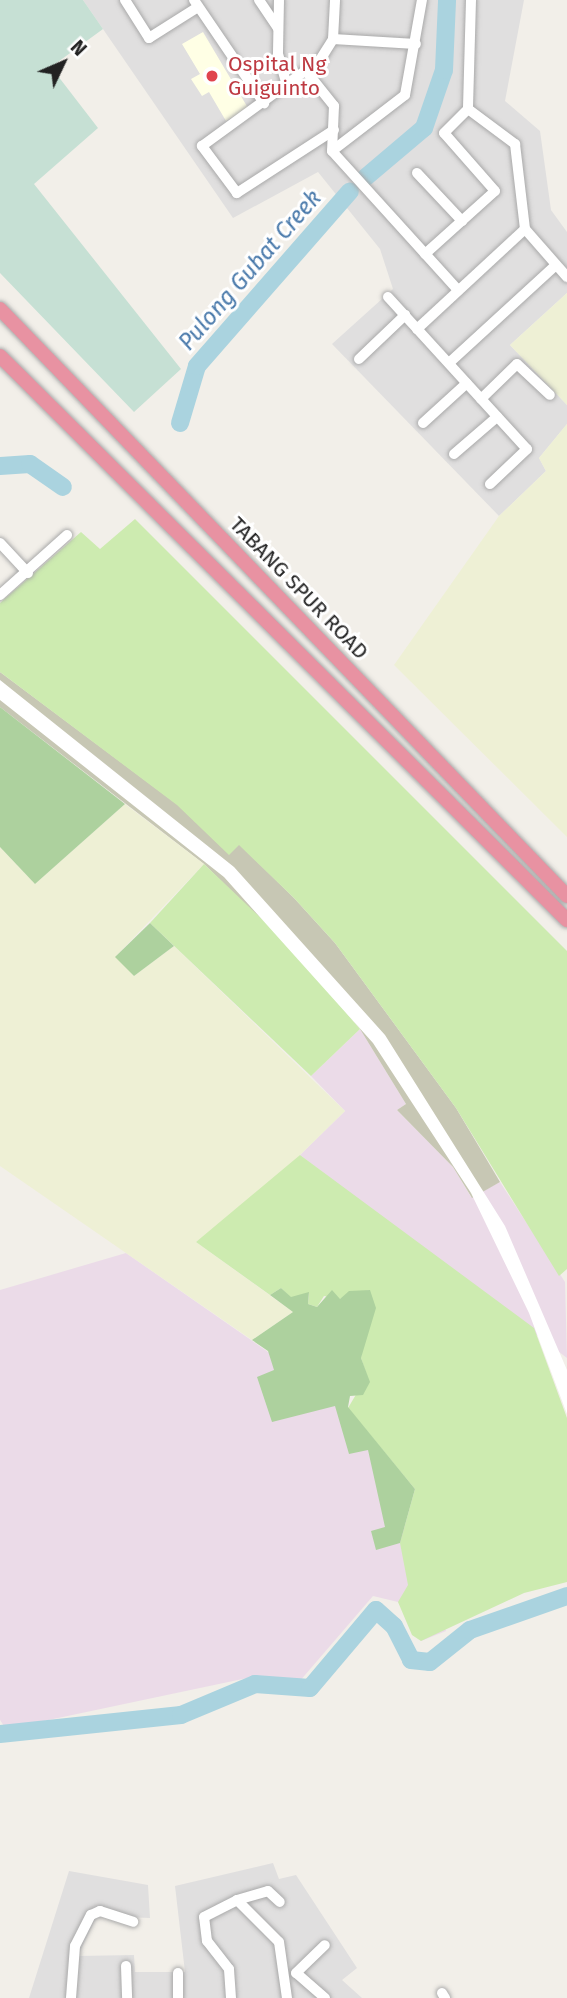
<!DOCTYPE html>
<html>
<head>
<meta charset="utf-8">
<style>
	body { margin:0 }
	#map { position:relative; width:567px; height:1998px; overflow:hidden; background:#f2efe9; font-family:"Fira Sans",sans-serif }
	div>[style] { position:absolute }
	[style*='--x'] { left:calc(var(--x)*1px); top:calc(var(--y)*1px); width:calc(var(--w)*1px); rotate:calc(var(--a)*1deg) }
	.residential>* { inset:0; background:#e0dfdf }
	.industrial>* { inset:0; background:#ebdbe8 }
	.education>* { inset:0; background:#ffffe5 }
	.construction>* { inset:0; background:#c7c7b4 }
	.farmland>* { inset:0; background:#eef0d5 }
	.grass>* { inset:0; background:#cdebb0 }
	.forest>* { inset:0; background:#add19e }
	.wetland>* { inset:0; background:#c6e0d4 }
	.pier>* { inset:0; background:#fff }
	.river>* { height:18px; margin:-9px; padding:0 9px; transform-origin:9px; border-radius:9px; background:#aad3df }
	.roads { filter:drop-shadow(0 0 2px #a9a9a9) drop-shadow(0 0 2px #a9a9a9) }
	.minor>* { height:10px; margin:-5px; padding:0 5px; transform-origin:5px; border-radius:5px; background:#fff }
	.highway>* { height:14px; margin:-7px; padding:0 7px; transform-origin:7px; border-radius:7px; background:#e892a2 }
	.dots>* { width:19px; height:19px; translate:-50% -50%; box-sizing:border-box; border:4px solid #fff; border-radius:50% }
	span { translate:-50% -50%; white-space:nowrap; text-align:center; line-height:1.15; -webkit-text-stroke:6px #fff; paint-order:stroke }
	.health-label { font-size:21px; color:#be3a42 }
	.left { translate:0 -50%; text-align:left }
	.street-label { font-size:21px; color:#222 }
	.water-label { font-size:23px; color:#4a7aab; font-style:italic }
	.north { position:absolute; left:28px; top:28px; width:70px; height:70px; -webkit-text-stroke:5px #fff; paint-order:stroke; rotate:46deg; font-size:19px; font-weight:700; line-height:28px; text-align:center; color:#222 }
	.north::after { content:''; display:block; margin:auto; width:24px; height:32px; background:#222; clip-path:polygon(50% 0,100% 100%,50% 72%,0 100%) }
</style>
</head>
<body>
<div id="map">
	<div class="residential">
		<i style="clip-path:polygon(83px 0,524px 0,505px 101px,540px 131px,551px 210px,567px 232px,567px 293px,510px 345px,567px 405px,567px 424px,539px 458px,546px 471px,499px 516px,332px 344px,393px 289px,380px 249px,318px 172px,233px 218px)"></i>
		<i style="clip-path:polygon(273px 1863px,279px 1879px,296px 1875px,357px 1968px,342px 1980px,362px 1998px,29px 1998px,69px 1871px,148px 1885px,150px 1918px,97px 1916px,78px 1956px,134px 1955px,135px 1972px,185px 1972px,175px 1886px)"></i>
	</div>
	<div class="industrial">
		<i style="clip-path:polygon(360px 1029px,406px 1104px,397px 1110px,453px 1167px,471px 1197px,500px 1182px,565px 1282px,567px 1358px,300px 1155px,345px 1111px,311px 1076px)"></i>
		<i style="clip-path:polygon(126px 1253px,360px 1416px,446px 1631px,421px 1641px,398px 1602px,373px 1596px,299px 1682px,252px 1677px,6px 1729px,0 1720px,0 1290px)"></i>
	</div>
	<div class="education">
		<i style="clip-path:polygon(203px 32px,248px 108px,226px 121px,209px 92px,202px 96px,191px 79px,200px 74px,182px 44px)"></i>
	</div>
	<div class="construction">
		<i style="clip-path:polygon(0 672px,178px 805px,229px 854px,239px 844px,294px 898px,335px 943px,456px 1108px,500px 1182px,472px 1198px,453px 1167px,397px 1110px,406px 1104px,360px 1029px,308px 966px,204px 864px,0 707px)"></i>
	</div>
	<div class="farmland">
		<i style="clip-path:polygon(567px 293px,567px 405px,510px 345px)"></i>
		<i style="clip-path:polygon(567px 424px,567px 837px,394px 665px,499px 516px,546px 471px,539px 458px)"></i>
		<i style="clip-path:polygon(125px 804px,204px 864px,116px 956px,134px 976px,174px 946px,345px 1111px,256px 1198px,196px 1242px,293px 1312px,252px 1340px,0 1166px,0 847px,35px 884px)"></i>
	</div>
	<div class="grass">
		<i style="clip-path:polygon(135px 519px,567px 951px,567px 1269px,559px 1276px,456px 1108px,335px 943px,294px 898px,239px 845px,229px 855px,177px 805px,0 672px,0 603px,81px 532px,100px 549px)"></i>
		<i style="clip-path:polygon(204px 864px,286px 942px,360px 1029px,311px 1076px,150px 923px)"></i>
		<i style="clip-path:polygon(300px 1155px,534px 1328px,567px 1418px,567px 1582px,524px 1593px,421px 1641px,412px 1635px,398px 1602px,408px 1585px,400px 1543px,415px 1489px,348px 1408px,367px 1376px,361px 1358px,369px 1290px,340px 1299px,324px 1296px,317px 1307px,308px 1304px,309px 1293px,291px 1298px,281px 1288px,270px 1295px,196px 1242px)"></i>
	</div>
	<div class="forest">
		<i style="clip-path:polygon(0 707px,125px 804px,35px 884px,0 847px)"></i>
		<i style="clip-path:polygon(150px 923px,174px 946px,134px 976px,115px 957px)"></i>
		<i style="clip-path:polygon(281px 1288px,291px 1297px,309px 1292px,308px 1304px,317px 1307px,332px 1290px,340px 1299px,349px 1291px,370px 1290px,376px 1308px,361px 1358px,370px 1382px,363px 1395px,350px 1396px,348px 1407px,415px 1489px,400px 1543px,376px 1550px,371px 1531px,385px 1527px,368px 1450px,349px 1454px,335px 1406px,272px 1422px,257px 1377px,274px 1370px,268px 1351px,252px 1340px,293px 1312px,270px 1295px)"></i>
	</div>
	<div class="wetland">
		<i style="clip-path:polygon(0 0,83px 0,103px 29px,51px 67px,98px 128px,34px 184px,181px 369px,134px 412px,0 273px)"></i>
	</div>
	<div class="pier">
		<i style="clip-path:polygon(0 680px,234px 867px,385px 1035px,505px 1226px,567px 1370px,567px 1414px,529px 1313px,471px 1193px,373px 1043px,224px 877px,0 700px)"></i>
	</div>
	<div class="river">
		<i style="--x:366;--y:177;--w:76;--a:-40.2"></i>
		<i style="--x:424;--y:128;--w:61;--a:-71"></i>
		<i style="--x:444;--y:70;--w:70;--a:-87.5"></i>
		<i style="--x:180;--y:423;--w:59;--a:-73.4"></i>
		<i style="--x:197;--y:366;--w:232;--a:-48.8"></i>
		<i style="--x:0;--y:466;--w:30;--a:-4"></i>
		<i style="--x:30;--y:464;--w:40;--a:34.9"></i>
		<i style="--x:0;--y:1734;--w:182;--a:-6"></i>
		<i style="--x:181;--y:1715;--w:80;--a:-22.7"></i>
		<i style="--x:255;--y:1684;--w:55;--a:4.2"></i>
		<i style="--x:310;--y:1688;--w:102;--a:-49.8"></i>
		<i style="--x:376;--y:1610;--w:24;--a:42"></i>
		<i style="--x:394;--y:1626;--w:38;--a:63"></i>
		<i style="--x:411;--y:1660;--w:19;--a:6"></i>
		<i style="--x:430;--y:1662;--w:51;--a:-38.7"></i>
		<i style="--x:470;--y:1630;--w:103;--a:-19.3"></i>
	</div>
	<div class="roads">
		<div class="minor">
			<i style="--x:125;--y:0;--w:45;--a:57.7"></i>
			<i style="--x:149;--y:38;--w:58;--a:-32.3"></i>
			<i style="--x:194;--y:0;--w:125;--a:55.8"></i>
			<i style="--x:259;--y:0;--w:34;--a:56"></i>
			<i style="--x:279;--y:0;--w:54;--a:91.1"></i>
			<i style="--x:278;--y:54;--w:33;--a:74"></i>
			<i style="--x:471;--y:0;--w:109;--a:91.6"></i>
			<i style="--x:468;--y:109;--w:59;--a:36.7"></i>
			<i style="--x:515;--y:144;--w:86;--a:83.3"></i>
			<i style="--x:525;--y:229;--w:64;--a:48.8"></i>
			<i style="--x:333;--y:39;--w:83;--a:3.4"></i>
			<i style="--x:306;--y:71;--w:45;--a:51.3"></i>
			<i style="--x:334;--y:106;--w:45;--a:92.5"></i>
			<i style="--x:332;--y:151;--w:188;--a:47.8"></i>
			<i style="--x:334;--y:130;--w:116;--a:147"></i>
			<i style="--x:237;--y:193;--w:59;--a:-126.7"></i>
			<i style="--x:202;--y:146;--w:146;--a:-36.1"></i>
			<i style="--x:320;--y:60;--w:25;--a:-58"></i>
			<i style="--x:333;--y:39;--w:39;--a:-87"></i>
			<i style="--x:332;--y:151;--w:92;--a:-37.5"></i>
			<i style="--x:405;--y:95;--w:97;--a:-79.9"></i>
			<i style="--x:417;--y:173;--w:66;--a:46.8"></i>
			<i style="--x:425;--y:254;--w:94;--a:-42"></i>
			<i style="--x:495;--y:191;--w:77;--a:-131.3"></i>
			<i style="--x:444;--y:133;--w:34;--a:-45"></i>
			<i style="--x:388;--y:297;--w:206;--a:47.6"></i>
			<i style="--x:527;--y:449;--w:51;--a:136.6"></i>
			<i style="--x:417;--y:329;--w:147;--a:-42.8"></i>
			<i style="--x:359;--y:359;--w:64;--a:-43.7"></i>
			<i style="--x:449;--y:363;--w:145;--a:-42.5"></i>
			<i style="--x:481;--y:399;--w:50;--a:-44.2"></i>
			<i style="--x:517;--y:364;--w:45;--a:43.2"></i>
			<i style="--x:423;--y:423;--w:59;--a:-42.3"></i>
			<i style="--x:454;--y:454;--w:57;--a:-40.7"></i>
			<i style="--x:0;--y:543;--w:41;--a:47"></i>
			<i style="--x:0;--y:595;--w:90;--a:-41.8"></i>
			<i style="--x:237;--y:1900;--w:32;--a:-16"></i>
			<i style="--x:268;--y:1891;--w:16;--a:43"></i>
			<i style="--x:126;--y:1966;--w:32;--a:88"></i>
			<i style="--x:442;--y:1993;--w:6;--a:59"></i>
			<i style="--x:71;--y:1998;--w:52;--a:-85.6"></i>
			<i style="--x:75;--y:1946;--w:35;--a:-63"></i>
			<i style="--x:91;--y:1915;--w:10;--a:-24"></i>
			<i style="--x:100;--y:1911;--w:35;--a:18"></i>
			<i style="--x:178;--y:1998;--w:25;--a:-90"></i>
			<i style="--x:231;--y:1998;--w:29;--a:-94"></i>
			<i style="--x:229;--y:1969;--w:36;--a:-128"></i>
			<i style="--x:207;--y:1941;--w:24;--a:-97"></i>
			<i style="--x:204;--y:1917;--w:37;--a:-27"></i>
			<i style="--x:237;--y:1900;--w:59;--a:45"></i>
			<i style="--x:279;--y:1942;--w:57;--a:81.9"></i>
			<i style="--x:325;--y:1998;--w:38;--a:-139"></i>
			<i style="--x:296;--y:1973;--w:40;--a:-44"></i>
		</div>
		<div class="highway">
			<i style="--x:0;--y:309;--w:816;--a:45.99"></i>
			<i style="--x:0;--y:356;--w:800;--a:44.85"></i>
		</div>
	</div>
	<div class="dots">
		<i style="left:212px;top:76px;background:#e0444e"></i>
	</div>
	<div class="health-label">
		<span class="left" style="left:228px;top:76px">Ospital Ng<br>Guiguinto</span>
	</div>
	<div class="street-label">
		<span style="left:299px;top:588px;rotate:46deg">TABANG SPUR ROAD</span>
	</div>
	<div class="water-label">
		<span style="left:250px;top:270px;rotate:-49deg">Pulong Gubat Creek</span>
	</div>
	<div class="north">N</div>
</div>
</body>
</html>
